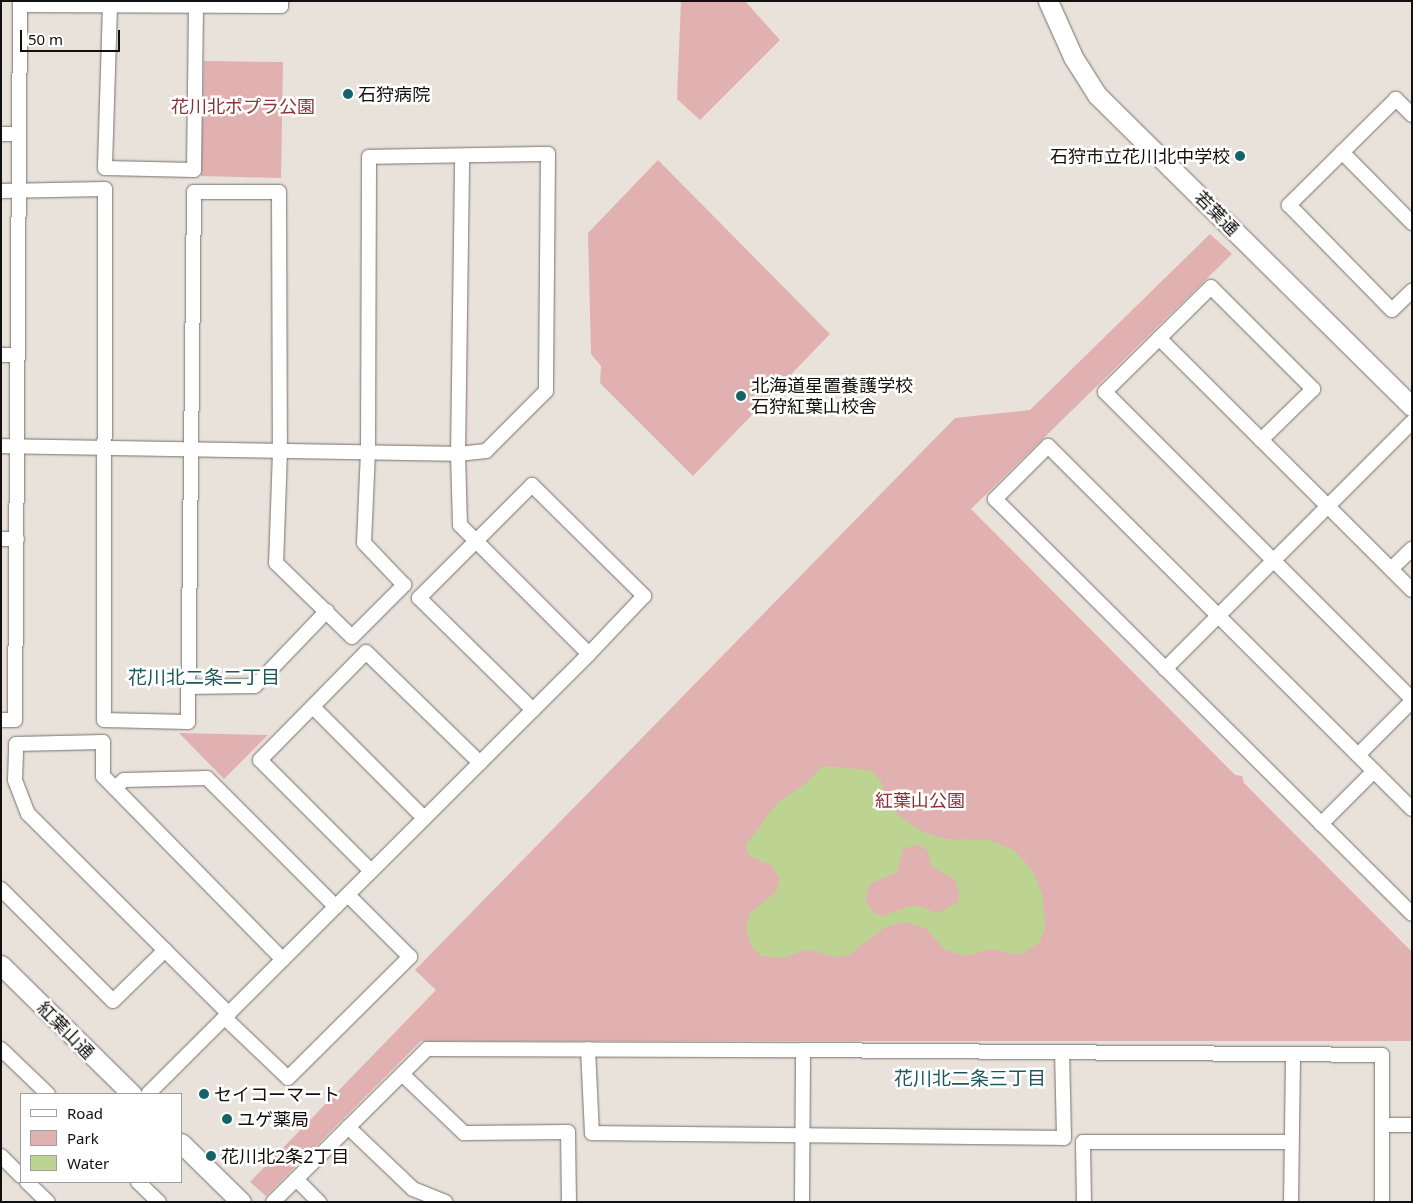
<!DOCTYPE html>
<html>
<head>
<meta charset="utf-8">
<style>
	body { margin:0 }
	#map { position:relative; width:1413px; height:1203px; overflow:hidden; background:#e8e2db; font-family:"Noto Sans","Noto Sans JP",sans-serif }
	div>[style] { position:absolute }
	[style*='--x'] { left:calc(var(--x)*1px); top:calc(var(--y)*1px); width:calc(var(--w)*1px); rotate:calc(var(--a)*1deg) }
	.green>* { inset:0; background:#e0b1b0 }
	.water>* { inset:0; background:#bcd391 }
	.roads { filter:drop-shadow(0 0 1px #76716b) drop-shadow(0 0 1px #76716b) }
	.street>* { height:14px; margin:-7px; padding:0 7px; transform-origin:7px; border-radius:7px; background:#fff }
	.secondary>* { height:19px; margin:-9.5px; padding:0 9.5px; transform-origin:9.5px; border-radius:9.5px; background:#fff }
	.dots>* { width:14px; height:14px; translate:-50% -50%; box-sizing:border-box; border:2px solid #fff; border-radius:50% }
	span { translate:-50% -50%; white-space:nowrap; text-align:center; line-height:1.15; -webkit-text-stroke:5px #fff; paint-order:stroke }
	.poi-label { font-size:18px; color:#12100e }
	.left { translate:0 -50%; text-align:left }
	.right { translate:-100% -50%; text-align:right }
	.park-label { font-size:18px; color:#8b3237 }
	.street-label { font-size:18px; color:#12100e }
	.neighbourhood-label { font-size:19px; color:#1c575b }
	.frame { position:absolute; inset:0; border:2px solid #12100e; pointer-events:none }
	.legend { position:absolute; left:20px; top:1093px; width:162px; height:90px; box-sizing:border-box; background:#fff; border:1px solid #a09f9f; margin:0; padding:6px 9px; list-style:none; font-size:15px; color:#12100e }
	.legend li { display:flex; align-items:center; gap:10px; height:25px }
	.legend b { width:25px; border:1px solid #a09f9f }
	.scale { position:absolute; left:20px; top:30px; width:100px; height:22px; box-sizing:border-box; border:2px solid #12100e; border-top:0; padding-left:6px; font-size:15px; line-height:18px; white-space:nowrap; color:#12100e; -webkit-text-stroke:4px #fff; paint-order:stroke }
</style>
</head>
<body>
<div id="map">
	<div class="green">
		<i style="clip-path:polygon(681px 1px,745px 1px,780px 40px,700px 120px,677px 99px)"></i>
		<i style="clip-path:polygon(204px 61px,283px 62px,281px 178px,201px 176px)"></i>
		<i style="clip-path:polygon(658px 160px,830px 334px,693px 476px,600px 383px,601px 366px,591px 354px,588px 233px)"></i>
		<i style="clip-path:polygon(1210px 234px,1232px 254px,971px 509px,1235px 775px,1242px 776px,1244px 783px,1412px 952px,1412px 1041px,421px 1041px,266px 1196px,250px 1182px,436px 990px,415px 970px,955px 418px,1030px 410px)"></i>
		<i style="clip-path:polygon(179px 733px,268px 735px,224px 779px)"></i>
	</div>
	<div class="water">
		<i style="clip-path:polygon(evenodd,823px 766px,871px 770px,881px 781px,888px 802px,899px 816px,923px 832px,945px 839px,990px 840px,1015px 851px,1034px 873px,1043px 897px,1045px 929px,1039px 943px,1019px 955px,991px 949px,964px 956px,944px 949px,925px 928px,904px 922px,884px 928px,849px 955px,834px 957px,807px 949px,784px 958px,761px 956px,750px 944px,746px 926px,750px 913px,775px 893px,780px 879px,771px 865px,749px 856px,745px 846px,777px 803px,806px 783px,823px 766px,918px 844px,928px 851px,931px 866px,955px 880px,960px 895px,957px 903px,937px 913px,920px 906px,907px 907px,883px 916px,874px 913px,865px 900px,870px 884px,897px 872px,903px 849px,918px 844px)"></i>
	</div>
	<div class="roads">
		<div class="street">
			<i style="--x:20;--y:5;--w:261;--a:0.2"></i>
			<i style="--x:281;--y:6;--w:5;--a:-90"></i>
			<i style="--x:110;--y:6;--w:162;--a:91.8"></i>
			<i style="--x:105;--y:168;--w:89;--a:1.3"></i>
			<i style="--x:194;--y:170;--w:169;--a:-89.3"></i>
			<i style="--x:1412;--y:115;--w:23;--a:-135"></i>
			<i style="--x:1396;--y:99;--w:151;--a:135.3"></i>
			<i style="--x:1289;--y:205;--w:147;--a:45.6"></i>
			<i style="--x:1392;--y:310;--w:28;--a:-44"></i>
			<i style="--x:1;--y:134;--w:18;--a:0"></i>
			<i style="--x:1342;--y:152;--w:100;--a:45.4"></i>
			<i style="--x:1;--y:191;--w:104;--a:-1.1"></i>
			<i style="--x:105;--y:189;--w:531;--a:90.11"></i>
			<i style="--x:104;--y:720;--w:84;--a:1.4"></i>
			<i style="--x:188;--y:722;--w:530;--a:-89.35"></i>
			<i style="--x:194;--y:192;--w:85;--a:0"></i>
			<i style="--x:279;--y:192;--w:259;--a:89.8"></i>
			<i style="--x:280;--y:451;--w:112;--a:92"></i>
			<i style="--x:276;--y:563;--w:106;--a:44.2"></i>
			<i style="--x:352;--y:637;--w:74;--a:-45"></i>
			<i style="--x:404;--y:585;--w:58;--a:-133.6"></i>
			<i style="--x:364;--y:543;--w:91;--a:-87.5"></i>
			<i style="--x:368;--y:452;--w:295;--a:-89.8"></i>
			<i style="--x:369;--y:157;--w:179;--a:-1"></i>
			<i style="--x:548;--y:154;--w:237;--a:90.5"></i>
			<i style="--x:546;--y:391;--w:85;--a:135"></i>
			<i style="--x:486;--y:451;--w:28;--a:174"></i>
			<i style="--x:458;--y:454;--w:298;--a:-89.2"></i>
			<i style="--x:1159;--y:338;--w:357;--a:44.9"></i>
			<i style="--x:1;--y:355;--w:17;--a:0"></i>
			<i style="--x:1261;--y:440;--w:73;--a:-44.4"></i>
			<i style="--x:1313;--y:389;--w:144;--a:-135"></i>
			<i style="--x:1211;--y:287;--w:149;--a:135.3"></i>
			<i style="--x:1105;--y:392;--w:434;--a:45"></i>
			<i style="--x:1;--y:446;--w:457;--a:1"></i>
			<i style="--x:458;--y:454;--w:71;--a:88.4"></i>
			<i style="--x:460;--y:525;--w:182;--a:45"></i>
			<i style="--x:589;--y:654;--w:623;--a:135.07"></i>
			<i style="--x:1;--y:539;--w:16;--a:0"></i>
			<i style="--x:1391;--y:569;--w:29;--a:-44"></i>
			<i style="--x:1165;--y:669;--w:349;--a:-45"></i>
			<i style="--x:188;--y:687;--w:67;--a:-0.9"></i>
			<i style="--x:255;--y:686;--w:104;--a:-46.2"></i>
			<i style="--x:313;--y:707;--w:157;--a:45"></i>
			<i style="--x:533;--y:710;--w:160;--a:-135.5"></i>
			<i style="--x:419;--y:598;--w:160;--a:-45"></i>
			<i style="--x:532;--y:485;--w:158;--a:44.7"></i>
			<i style="--x:644;--y:596;--w:80;--a:133.5"></i>
			<i style="--x:1;--y:720;--w:14;--a:0"></i>
			<i style="--x:15;--y:720;--w:719;--a:-89.6"></i>
			<i style="--x:1358;--y:755;--w:76;--a:-45"></i>
			<i style="--x:115;--y:788;--w:12;--a:-42"></i>
			<i style="--x:124;--y:780;--w:83;--a:-1.4"></i>
			<i style="--x:207;--y:778;--w:182;--a:45"></i>
			<i style="--x:1412;--y:809;--w:514;--a:-135.08"></i>
			<i style="--x:1048;--y:446;--w:75;--a:135"></i>
			<i style="--x:995;--y:499;--w:588;--a:44.86"></i>
			<i style="--x:1321;--y:824;--w:75;--a:-45"></i>
			<i style="--x:371;--y:871;--w:157;--a:-135"></i>
			<i style="--x:260;--y:760;--w:151;--a:-45.5"></i>
			<i style="--x:366;--y:652;--w:159;--a:44.2"></i>
			<i style="--x:1;--y:889;--w:158;--a:45"></i>
			<i style="--x:113;--y:1001;--w:73;--a:-44.4"></i>
			<i style="--x:229;--y:1014;--w:284;--a:-135.1"></i>
			<i style="--x:28;--y:814;--w:36;--a:-111"></i>
			<i style="--x:15;--y:780;--w:36;--a:-88"></i>
			<i style="--x:16;--y:744;--w:87;--a:-1.3"></i>
			<i style="--x:103;--y:742;--w:34;--a:90"></i>
			<i style="--x:103;--y:776;--w:257;--a:45.6"></i>
			<i style="--x:225;--y:1018;--w:87;--a:43.6"></i>
			<i style="--x:288;--y:1078;--w:172;--a:-44.8"></i>
			<i style="--x:410;--y:957;--w:88;--a:-135"></i>
			<i style="--x:1;--y:1049;--w:65;--a:43.8"></i>
			<i style="--x:588;--y:1049;--w:84;--a:87.3"></i>
			<i style="--x:592;--y:1133;--w:472;--a:0.6"></i>
			<i style="--x:1064;--y:1138;--w:86;--a:-91.3"></i>
			<i style="--x:402;--y:1074;--w:86;--a:43.6"></i>
			<i style="--x:464;--y:1133;--w:104;--a:-0.6"></i>
			<i style="--x:568;--y:1132;--w:70;--a:89.2"></i>
			<i style="--x:1382;--y:1125;--w:30;--a:0"></i>
			<i style="--x:348;--y:1127;--w:90;--a:43.6"></i>
			<i style="--x:413;--y:1189;--w:35;--a:22"></i>
			<i style="--x:1;--y:1156;--w:28;--a:45"></i>
			<i style="--x:296;--y:1179;--w:33;--a:45"></i>
			<i style="--x:27;--y:1182;--w:29;--a:44"></i>
			<i style="--x:138;--y:1182;--w:29;--a:44"></i>
			<i style="--x:273;--y:1202;--w:217;--a:-44.8"></i>
			<i style="--x:427;--y:1049;--w:376;--a:0.2"></i>
			<i style="--x:802;--y:1202;--w:152;--a:-89.6"></i>
			<i style="--x:803;--y:1050;--w:579;--a:0.49"></i>
			<i style="--x:1382;--y:1055;--w:147;--a:90"></i>
			<i style="--x:1084;--y:1202;--w:60;--a:-91"></i>
			<i style="--x:1083;--y:1142;--w:208;--a:0"></i>
			<i style="--x:1291;--y:1202;--w:148;--a:-89.2"></i>
		</div>
		<div class="secondary">
			<i style="--x:1048;--y:1;--w:61;--a:65.9"></i>
			<i style="--x:1073;--y:57;--w:45;--a:57.7"></i>
			<i style="--x:1097;--y:95;--w:443;--a:44.7"></i>
			<i style="--x:1;--y:965;--w:184;--a:44.6"></i>
			<i style="--x:181;--y:1143;--w:84;--a:44.5"></i>
		</div>
	</div>
	<div class="dots">
		<i style="left:348px;top:94px;background:#136368"></i>
		<i style="left:1240px;top:156px;background:#136368"></i>
		<i style="left:741px;top:396px;background:#136368"></i>
		<i style="left:204px;top:1094px;background:#136368"></i>
		<i style="left:227px;top:1119px;background:#136368"></i>
		<i style="left:211px;top:1156px;background:#136368"></i>
	</div>
	<div class="poi-label">
		<span class="left" style="left:358px;top:94px">石狩病院</span>
		<span class="right" style="left:1230px;top:156px">石狩市立花川北中学校</span>
		<span class="left" style="left:751px;top:396px">北海道星置養護学校<br>石狩紅葉山校舎</span>
		<span class="left" style="left:214px;top:1094px">セイコーマート</span>
		<span class="left" style="left:237px;top:1119px">ユゲ薬局</span>
		<span class="left" style="left:221px;top:1156px">花川北2条2丁目</span>
	</div>
	<div class="park-label">
		<span style="left:243px;top:106px">花川北ポプラ公園</span>
		<span style="left:920px;top:800px">紅葉山公園</span>
	</div>
	<div class="street-label">
		<span style="left:1217px;top:213px;rotate:45deg">若葉通</span>
		<span style="left:66px;top:1030px;rotate:45deg">紅葉山通</span>
	</div>
	<div class="neighbourhood-label">
		<span style="left:204px;top:678px">花川北二条二丁目</span>
		<span style="left:970px;top:1079px">花川北二条三丁目</span>
	</div>
	<div class="frame"></div>
	<ul class="legend">
	<li><b style="height:6px;background:#fff"></b>Road</li>
	<li><b style="height:14px;background:#e0b1b0"></b>Park</li>
	<li><b style="height:14px;background:#bcd391"></b>Water</li>
	</ul>
	<div class="scale">50 m</div>
</div>
</body>
</html>
